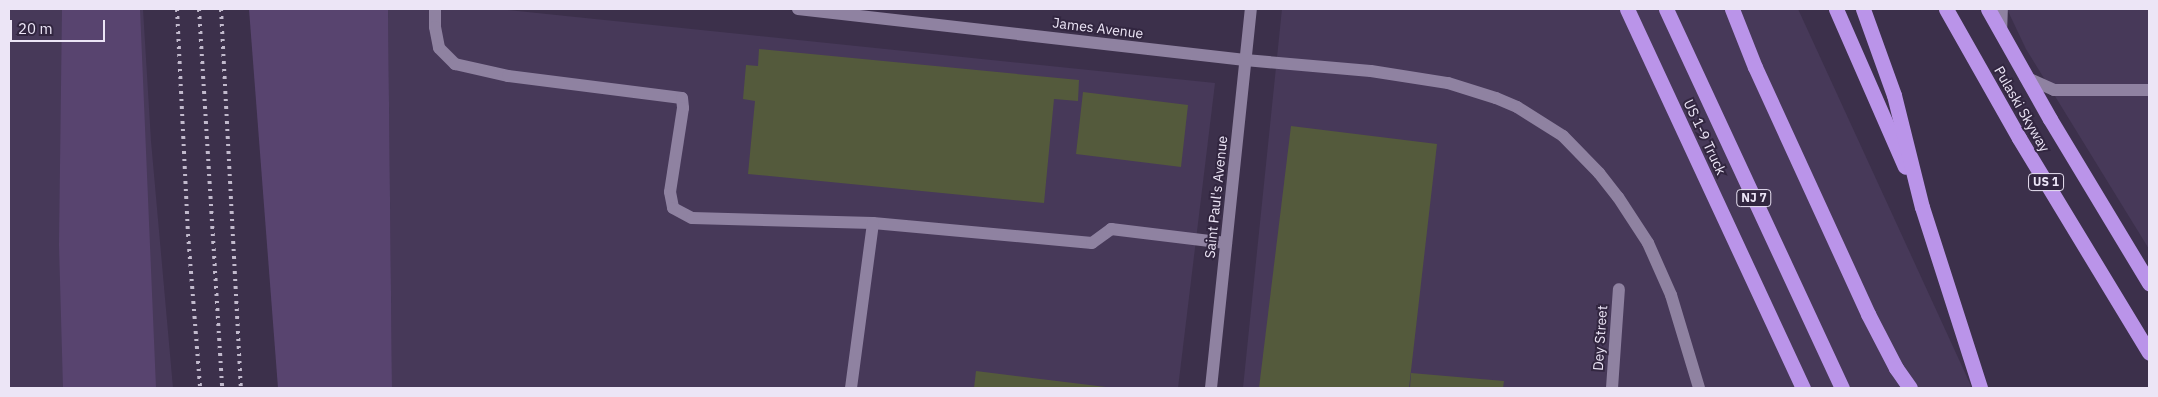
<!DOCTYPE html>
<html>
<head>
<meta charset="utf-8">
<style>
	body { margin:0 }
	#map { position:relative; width:2158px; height:397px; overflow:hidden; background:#3c304b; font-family:"IBM Plex Sans",sans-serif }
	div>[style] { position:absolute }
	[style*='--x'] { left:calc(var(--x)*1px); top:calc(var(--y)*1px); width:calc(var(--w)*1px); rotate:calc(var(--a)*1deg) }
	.built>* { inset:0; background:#473959 }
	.green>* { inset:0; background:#58446f }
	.building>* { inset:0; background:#545a3c }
	.service>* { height:12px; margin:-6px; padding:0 6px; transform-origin:6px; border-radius:6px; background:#8f82a1 }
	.minor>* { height:12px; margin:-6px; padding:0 6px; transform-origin:6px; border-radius:6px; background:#8f82a1 }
	.tertiary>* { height:12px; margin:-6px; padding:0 6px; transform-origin:6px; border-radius:6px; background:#8f82a1 }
	.motorway>* { height:15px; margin:-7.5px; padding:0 7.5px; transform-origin:7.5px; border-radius:7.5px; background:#ba94e9 }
	.rail>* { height:4px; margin-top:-2px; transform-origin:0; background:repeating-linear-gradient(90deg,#c1b9cc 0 2.5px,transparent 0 7.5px) }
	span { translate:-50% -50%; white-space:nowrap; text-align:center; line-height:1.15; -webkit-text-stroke:4px #322640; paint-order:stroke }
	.shield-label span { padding:1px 4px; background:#322640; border:1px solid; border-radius:4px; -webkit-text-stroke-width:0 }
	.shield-label { font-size:12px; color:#ece5f6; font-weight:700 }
	.street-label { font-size:14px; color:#ece5f6 }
	.frame { position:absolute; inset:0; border:10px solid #ece5f6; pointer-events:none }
	.scale { position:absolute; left:10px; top:20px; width:95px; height:22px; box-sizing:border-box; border:2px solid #ece5f6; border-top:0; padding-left:6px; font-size:15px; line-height:18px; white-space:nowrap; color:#ece5f6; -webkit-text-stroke:4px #322640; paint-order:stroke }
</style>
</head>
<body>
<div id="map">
	<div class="built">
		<i style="clip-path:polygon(9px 9px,143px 9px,151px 141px,173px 388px,9px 388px)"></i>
		<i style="clip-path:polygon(388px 9px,499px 9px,1215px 83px,1178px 388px,392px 388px)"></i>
		<i style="clip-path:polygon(1282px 9px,1798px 9px,1972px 388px,1243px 388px)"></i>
		<i style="clip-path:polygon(2007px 9px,2149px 9px,2149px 249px,2026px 49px)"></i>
	</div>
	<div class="green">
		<i style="clip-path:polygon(62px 9px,140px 9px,156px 388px,63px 388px,59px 245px)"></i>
		<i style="clip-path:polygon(249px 9px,388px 9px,392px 388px,278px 388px)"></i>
	</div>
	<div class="building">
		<i style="clip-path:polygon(759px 49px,1079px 80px,1078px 101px,1054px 99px,1044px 203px,748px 174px,755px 101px,743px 99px,746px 65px,758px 66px)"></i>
		<i style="clip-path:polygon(1083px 92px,1188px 105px,1181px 167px,1076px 154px)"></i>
		<i style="clip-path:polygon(1291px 126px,1437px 144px,1409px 388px,1259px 388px)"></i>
		<i style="clip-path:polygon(976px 371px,1106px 387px,1106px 388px,974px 388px)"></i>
		<i style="clip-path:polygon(1411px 373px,1504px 381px,1503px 388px,1410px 388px)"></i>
	</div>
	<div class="service">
		<i style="--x:435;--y:9;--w:18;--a:90"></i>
		<i style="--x:435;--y:27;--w:21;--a:79"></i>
		<i style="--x:439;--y:48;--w:23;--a:45"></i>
		<i style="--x:455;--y:64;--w:54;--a:12.8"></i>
		<i style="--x:508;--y:76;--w:175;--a:7.2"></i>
		<i style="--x:682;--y:98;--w:10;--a:84"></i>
		<i style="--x:683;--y:108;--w:85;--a:98.8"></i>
		<i style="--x:670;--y:192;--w:16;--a:79"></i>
		<i style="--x:673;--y:208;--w:21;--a:28"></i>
		<i style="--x:692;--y:218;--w:181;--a:1.6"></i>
		<i style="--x:873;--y:223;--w:220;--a:5.2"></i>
		<i style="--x:1092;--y:243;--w:24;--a:-36"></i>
		<i style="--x:1111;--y:229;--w:116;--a:6.9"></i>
		<i style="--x:851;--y:388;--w:166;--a:-82.4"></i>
	</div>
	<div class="minor">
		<i style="--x:798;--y:9;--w:450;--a:6.5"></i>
		<i style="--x:2001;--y:34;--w:25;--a:-88"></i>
		<i style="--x:2025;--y:77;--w:32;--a:24"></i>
		<i style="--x:2054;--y:90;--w:95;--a:0"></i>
		<i style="--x:1612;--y:388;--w:99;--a:-86"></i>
	</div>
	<div class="tertiary">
		<i style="--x:1245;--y:60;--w:126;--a:5"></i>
		<i style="--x:1371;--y:71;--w:78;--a:8.9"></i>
		<i style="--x:1448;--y:83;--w:50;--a:17.4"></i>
		<i style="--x:1496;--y:98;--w:23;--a:23"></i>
		<i style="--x:1517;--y:107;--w:54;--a:32.2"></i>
		<i style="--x:1563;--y:136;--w:52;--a:45.8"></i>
		<i style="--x:1599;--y:173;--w:31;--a:52"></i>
		<i style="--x:1618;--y:197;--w:55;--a:56.9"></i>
		<i style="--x:1648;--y:243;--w:57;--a:66.1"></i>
		<i style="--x:1671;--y:295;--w:97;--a:73.2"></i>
		<i style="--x:1211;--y:388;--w:381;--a:-84"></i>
	</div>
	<div class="motorway">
		<i style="--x:1627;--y:9;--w:418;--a:65.1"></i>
		<i style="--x:1666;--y:9;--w:418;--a:65.1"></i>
		<i style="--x:1732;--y:9;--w:62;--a:68.4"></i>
		<i style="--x:1755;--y:67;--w:272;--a:65.4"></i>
		<i style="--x:1868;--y:314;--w:61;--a:62.6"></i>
		<i style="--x:1896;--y:368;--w:24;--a:55"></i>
		<i style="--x:1836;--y:9;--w:172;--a:66.4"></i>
		<i style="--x:1863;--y:9;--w:91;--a:70.2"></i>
		<i style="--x:1894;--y:95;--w:115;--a:76"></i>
		<i style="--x:1922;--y:207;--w:190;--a:72.2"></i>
		<i style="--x:1946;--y:9;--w:148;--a:60.5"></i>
		<i style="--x:2019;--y:138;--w:251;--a:58.8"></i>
		<i style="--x:1988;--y:9;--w:126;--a:60.6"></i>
		<i style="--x:2050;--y:119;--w:192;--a:58.9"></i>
	</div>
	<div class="rail">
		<i style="--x:177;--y:9;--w:225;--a:87.2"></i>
		<i style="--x:188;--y:234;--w:154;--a:85.5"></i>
		<i style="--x:199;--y:9;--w:380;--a:86.5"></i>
		<i style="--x:221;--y:9;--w:380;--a:87"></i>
	</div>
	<div class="shield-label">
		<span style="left:2046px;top:182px">US 1</span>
		<span style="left:1754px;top:198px">NJ 7</span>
	</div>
	<div class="street-label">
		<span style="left:1098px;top:28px;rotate:7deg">James Avenue</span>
		<span style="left:2022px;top:109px;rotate:60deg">Pulaski Skyway</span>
		<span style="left:1705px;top:137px;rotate:65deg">US 1-9 Truck</span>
		<span style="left:1216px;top:197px;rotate:-84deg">Saint Paul's Avenue</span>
		<span style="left:1600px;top:338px;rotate:-86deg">Dey Street</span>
	</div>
	<div class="frame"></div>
	<div class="scale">20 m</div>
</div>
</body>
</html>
